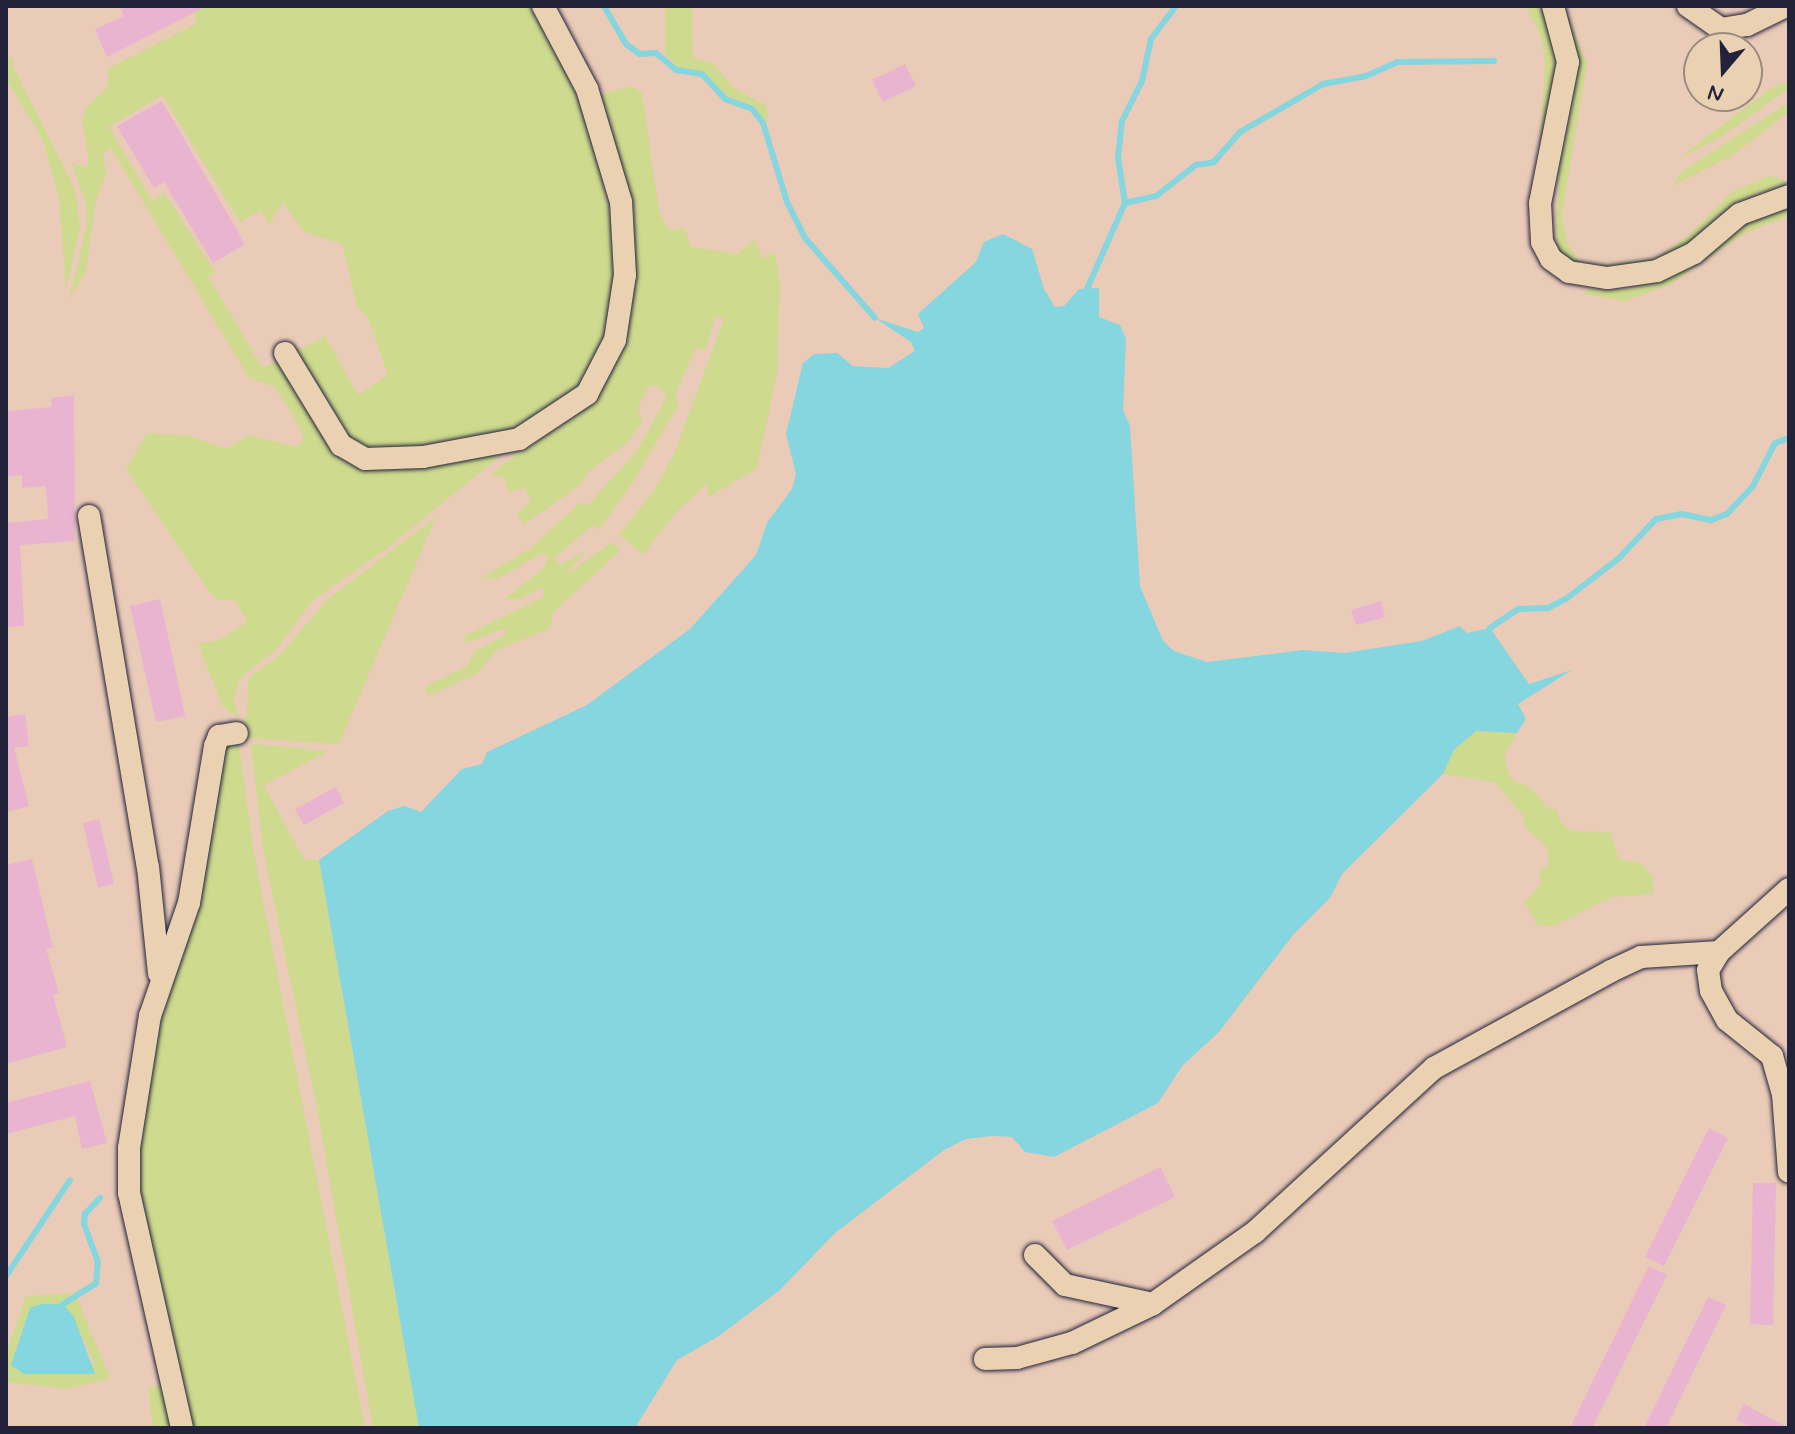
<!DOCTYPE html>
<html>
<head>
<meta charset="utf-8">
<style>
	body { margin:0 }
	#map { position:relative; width:1795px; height:1434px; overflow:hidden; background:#eacbb8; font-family:Mynerve,sans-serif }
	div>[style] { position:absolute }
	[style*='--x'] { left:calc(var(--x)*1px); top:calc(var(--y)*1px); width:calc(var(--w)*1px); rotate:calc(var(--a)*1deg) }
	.green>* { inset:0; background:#ceda8e }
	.water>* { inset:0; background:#85d6de }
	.stream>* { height:6px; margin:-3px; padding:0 3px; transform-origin:3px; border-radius:3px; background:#85d6de }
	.building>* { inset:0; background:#e8b4d0 }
	.roads { filter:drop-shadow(0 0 2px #22223b) drop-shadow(0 0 2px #22223b) }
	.minor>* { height:22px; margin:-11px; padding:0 11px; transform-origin:11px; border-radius:11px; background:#ead1b2 }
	span { translate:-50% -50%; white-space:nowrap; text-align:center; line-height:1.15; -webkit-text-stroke:6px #ead1b2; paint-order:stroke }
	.frame { position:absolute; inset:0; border:8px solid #22223b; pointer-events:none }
	.north { position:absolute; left:1683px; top:32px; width:80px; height:80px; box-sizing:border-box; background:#ead1b2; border:2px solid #9a8b82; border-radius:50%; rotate:199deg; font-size:22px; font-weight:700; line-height:32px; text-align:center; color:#22223b }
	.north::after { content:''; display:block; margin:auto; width:28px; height:36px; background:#22223b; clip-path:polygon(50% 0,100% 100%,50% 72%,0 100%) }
</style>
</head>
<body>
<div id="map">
	<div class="green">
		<i style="clip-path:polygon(193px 6px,540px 6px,591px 132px,617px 247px,610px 328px,584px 384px,532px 424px,463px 447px,353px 448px,290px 355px,325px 336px,358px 395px,388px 375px,368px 318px,357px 307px,342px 244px,304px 232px,283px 203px,269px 224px,261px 210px,240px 222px,162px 95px,109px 127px,152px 201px,164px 193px,215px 271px,208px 276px,262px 367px,285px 359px,341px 454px,511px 447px,385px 550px,312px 601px,277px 649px,239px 679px,234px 699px,239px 718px,223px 707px,198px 644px,219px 640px,247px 622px,235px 600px,218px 600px,209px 591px,126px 469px,147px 433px,191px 436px,226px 449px,249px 435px,297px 447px,304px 439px,299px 426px,275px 387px,249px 378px,111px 148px,103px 153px,106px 173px,96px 200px,86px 271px,69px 301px,87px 224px,86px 203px,71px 162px,86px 168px,89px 160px,82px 120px,86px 108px,107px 88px,109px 68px,196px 24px)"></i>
		<i style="clip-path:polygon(665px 6px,692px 6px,693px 58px,713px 63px,734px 88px,767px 106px,767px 125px,756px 108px,728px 96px,702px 72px,678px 67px,665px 54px)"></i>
		<i style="clip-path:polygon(1526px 6px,1539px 6px,1545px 16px,1560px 68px,1538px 171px,1545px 65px,1542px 40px)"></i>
		<i style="clip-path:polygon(1564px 6px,1587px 64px,1562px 214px,1567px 243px,1583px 267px,1653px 259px,1688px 236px,1733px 191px,1771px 175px,1789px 183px,1754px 195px,1693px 246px,1648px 268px,1578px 273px,1558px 252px,1556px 233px,1559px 172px,1578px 74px)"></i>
		<i style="clip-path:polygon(12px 56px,13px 66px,75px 189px,80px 228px,66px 289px,59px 199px,43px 140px,8px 82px,6px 61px)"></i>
		<i style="clip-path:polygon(1789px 81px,1789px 88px,1721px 137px,1676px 160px,1771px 88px)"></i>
		<i style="clip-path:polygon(631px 86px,642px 93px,659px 212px,669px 231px,685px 228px,691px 247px,739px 254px,754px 239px,763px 259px,775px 252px,780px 284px,777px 373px,757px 469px,708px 497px,708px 483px,676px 512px,643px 555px,619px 534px,653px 492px,674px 454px,724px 319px,715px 316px,706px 350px,696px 347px,675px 395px,679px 404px,634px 480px,599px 530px,593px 525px,554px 558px,560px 565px,586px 551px,563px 577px,612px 542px,620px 551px,552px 613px,551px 628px,497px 650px,478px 673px,428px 696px,425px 687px,467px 666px,474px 652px,505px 635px,505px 628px,466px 643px,464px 636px,545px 596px,542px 587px,520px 599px,504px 599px,542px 570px,549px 557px,542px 553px,497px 579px,481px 578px,531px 548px,582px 501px,586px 507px,637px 451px,667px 396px,656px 385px,648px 386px,638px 408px,642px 422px,626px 444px,591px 469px,579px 486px,524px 524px,517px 514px,531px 500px,525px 488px,509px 492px,503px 476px,490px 475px,580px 404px,626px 297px,593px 97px)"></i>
		<i style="clip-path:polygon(1789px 102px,1789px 112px,1733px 155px,1672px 186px,1681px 172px)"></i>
		<i style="clip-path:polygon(1789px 202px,1789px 216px,1747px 232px,1671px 284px,1625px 301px,1584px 294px,1588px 289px,1630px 289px,1654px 281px,1744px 222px)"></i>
		<i style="clip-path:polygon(436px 517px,339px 744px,247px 738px,240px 732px,247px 714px,248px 678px,280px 655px,328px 599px)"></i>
		<i style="clip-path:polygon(1476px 731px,1517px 733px,1504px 757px,1510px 778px,1532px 789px,1547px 808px,1557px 810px,1562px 824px,1572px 831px,1610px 832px,1619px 859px,1640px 863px,1653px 876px,1653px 894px,1612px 897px,1553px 926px,1537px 925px,1525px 902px,1541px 884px,1539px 871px,1549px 865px,1547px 847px,1526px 828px,1522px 814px,1494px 782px,1443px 774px,1454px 750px)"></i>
		<i style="clip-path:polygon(239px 743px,253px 848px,365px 1428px,188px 1428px,136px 1177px,138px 1116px,224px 744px)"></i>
		<i style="clip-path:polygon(251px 744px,329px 751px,264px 785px,304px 860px,319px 860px,419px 1428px,373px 1428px,317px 1108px,263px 849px)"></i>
		<i style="clip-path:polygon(evenodd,75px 1293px,110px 1378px,68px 1389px,6px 1382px,6px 1354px,26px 1296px,75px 1293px,27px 1317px,79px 1330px,95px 1365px,15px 1352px,27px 1317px)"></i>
		<i style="clip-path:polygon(168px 1382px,178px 1428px,153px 1428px,148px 1389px)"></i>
	</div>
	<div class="water">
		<i style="clip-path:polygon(1003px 234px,1032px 249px,1044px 289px,1055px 307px,1064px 306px,1079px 289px,1099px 288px,1099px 317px,1120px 325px,1126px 339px,1123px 410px,1130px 426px,1140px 586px,1163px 641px,1174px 651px,1207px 662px,1303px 650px,1344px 653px,1422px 641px,1460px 626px,1467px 633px,1490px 628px,1529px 684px,1572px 670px,1518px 704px,1526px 719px,1517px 733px,1476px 731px,1454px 750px,1443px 774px,1342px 874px,1330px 898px,1293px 935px,1219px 1032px,1182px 1066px,1158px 1103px,1054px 1157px,1025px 1152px,1012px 1137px,992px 1136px,966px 1139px,944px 1150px,835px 1233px,780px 1290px,719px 1336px,677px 1360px,635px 1428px,419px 1428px,319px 860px,388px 811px,404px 806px,421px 812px,462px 769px,482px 764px,487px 752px,587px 705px,690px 629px,756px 555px,767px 523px,792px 489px,796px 474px,786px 434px,803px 363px,814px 354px,837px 353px,853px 366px,888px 368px,915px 351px,911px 342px,875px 318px,918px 332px,924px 328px,918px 314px,976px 262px,984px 242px)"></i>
		<i style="clip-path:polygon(41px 1304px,63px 1304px,74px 1317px,95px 1374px,24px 1374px,11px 1365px,30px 1308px)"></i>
	</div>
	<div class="stream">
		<i style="--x:604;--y:6;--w:44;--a:59.9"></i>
		<i style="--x:626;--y:44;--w:17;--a:36"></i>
		<i style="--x:640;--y:54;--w:16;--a:-4"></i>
		<i style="--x:656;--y:53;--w:26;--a:40"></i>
		<i style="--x:676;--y:70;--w:26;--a:9"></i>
		<i style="--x:702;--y:74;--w:34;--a:47"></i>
		<i style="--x:725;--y:99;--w:29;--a:20"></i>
		<i style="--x:752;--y:109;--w:18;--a:52"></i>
		<i style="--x:763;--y:123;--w:83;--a:73.1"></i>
		<i style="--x:787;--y:202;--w:40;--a:63.4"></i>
		<i style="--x:805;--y:238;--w:106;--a:48.8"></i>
		<i style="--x:1125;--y:203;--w:32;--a:-13"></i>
		<i style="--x:1156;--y:196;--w:51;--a:-37.8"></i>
		<i style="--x:1196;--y:165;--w:18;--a:-9"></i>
		<i style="--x:1214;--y:162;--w:40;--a:-49"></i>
		<i style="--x:1240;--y:132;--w:96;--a:-30"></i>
		<i style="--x:1323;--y:84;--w:44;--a:-10.5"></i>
		<i style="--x:1366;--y:76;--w:34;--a:-24"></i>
		<i style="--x:1397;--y:62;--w:97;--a:-0.6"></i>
		<i style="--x:1087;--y:289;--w:94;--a:-66.2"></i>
		<i style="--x:1125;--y:203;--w:46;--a:-98.8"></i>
		<i style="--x:1118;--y:158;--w:37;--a:-84"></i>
		<i style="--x:1122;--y:121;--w:45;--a:-63.4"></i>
		<i style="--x:1142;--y:81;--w:43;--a:-77.9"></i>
		<i style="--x:1151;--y:39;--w:41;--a:-52.9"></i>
		<i style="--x:1490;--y:628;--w:34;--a:-34"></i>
		<i style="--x:1518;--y:609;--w:30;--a:-2"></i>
		<i style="--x:1548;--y:608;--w:20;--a:-27"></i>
		<i style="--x:1566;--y:599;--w:67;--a:-37.7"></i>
		<i style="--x:1619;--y:558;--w:54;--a:-46.5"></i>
		<i style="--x:1656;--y:519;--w:26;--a:-11"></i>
		<i style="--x:1682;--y:514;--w:30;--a:12"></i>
		<i style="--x:1711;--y:520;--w:17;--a:-21"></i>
		<i style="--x:1727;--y:514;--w:38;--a:-47"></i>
		<i style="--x:1753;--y:486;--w:48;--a:-62.9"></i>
		<i style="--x:1775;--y:443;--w:15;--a:-20"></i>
		<i style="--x:6;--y:1276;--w:115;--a:-56.3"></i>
		<i style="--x:63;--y:1304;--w:39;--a:-32"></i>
		<i style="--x:96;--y:1283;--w:21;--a:-85"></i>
		<i style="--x:98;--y:1262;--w:40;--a:-110.2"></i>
		<i style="--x:84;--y:1224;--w:10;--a:-84"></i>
		<i style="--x:85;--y:1214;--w:22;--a:-47"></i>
	</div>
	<div class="building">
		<i style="clip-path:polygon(119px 6px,207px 6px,107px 57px,95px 29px,124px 16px)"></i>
		<i style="clip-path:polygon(905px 64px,916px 86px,883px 102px,872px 80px)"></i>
		<i style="clip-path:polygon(162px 101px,245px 244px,213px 263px,164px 182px,154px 188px,117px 126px)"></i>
		<i style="clip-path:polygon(74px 395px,75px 541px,20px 545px,24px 626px,6px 627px,6px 523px,48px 519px,46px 486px,22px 488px,22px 475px,6px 477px,6px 411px,52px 407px,51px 398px)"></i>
		<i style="clip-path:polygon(160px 599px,185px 716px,156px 722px,130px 606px)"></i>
		<i style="clip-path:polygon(1381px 601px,1385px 617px,1356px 625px,1351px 610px)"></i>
		<i style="clip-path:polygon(25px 714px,29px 746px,14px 748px,29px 806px,6px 812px,6px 717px)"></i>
		<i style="clip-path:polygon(336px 787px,344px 803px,304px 825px,295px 809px)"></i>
		<i style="clip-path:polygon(99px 819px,114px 884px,98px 888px,83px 823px)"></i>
		<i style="clip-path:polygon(32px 859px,53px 948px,46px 949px,59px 993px,53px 995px,67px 1047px,6px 1064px,6px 865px)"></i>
		<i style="clip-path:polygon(90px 1081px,107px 1143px,82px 1149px,75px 1116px,6px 1134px,6px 1103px)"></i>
		<i style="clip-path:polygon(1709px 1128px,1728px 1138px,1664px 1266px,1645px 1257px)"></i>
		<i style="clip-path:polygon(1160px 1167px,1175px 1197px,1067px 1250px,1052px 1221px)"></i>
		<i style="clip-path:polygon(1753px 1183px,1776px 1183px,1773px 1325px,1750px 1324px)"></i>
		<i style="clip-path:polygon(1649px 1266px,1667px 1275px,1592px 1428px,1570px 1428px)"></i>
		<i style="clip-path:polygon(1708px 1297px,1726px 1305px,1666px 1428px,1644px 1428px)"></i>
		<i style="clip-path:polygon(1744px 1404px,1789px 1428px,1752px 1428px,1736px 1420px)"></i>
	</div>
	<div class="roads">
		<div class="minor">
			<i style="--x:1553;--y:6;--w:58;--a:75"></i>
			<i style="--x:1568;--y:62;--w:144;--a:101.2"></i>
			<i style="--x:1540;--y:203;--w:39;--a:87"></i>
			<i style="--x:1542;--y:242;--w:19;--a:62"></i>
			<i style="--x:1551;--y:259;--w:22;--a:36"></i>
			<i style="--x:1569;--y:272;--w:39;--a:9"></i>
			<i style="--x:1608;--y:278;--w:49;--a:-8.1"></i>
			<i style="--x:1657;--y:271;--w:41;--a:-25.9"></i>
			<i style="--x:1694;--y:253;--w:60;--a:-40.3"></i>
			<i style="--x:1740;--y:214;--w:52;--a:-20.2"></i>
			<i style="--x:1688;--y:6;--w:40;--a:34.9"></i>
			<i style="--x:1721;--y:29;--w:26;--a:-9"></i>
			<i style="--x:1747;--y:25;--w:43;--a:-26"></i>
			<i style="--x:285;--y:353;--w:108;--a:58.7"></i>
			<i style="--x:341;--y:445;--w:28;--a:30"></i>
			<i style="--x:365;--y:459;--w:58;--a:-2"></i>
			<i style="--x:423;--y:457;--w:98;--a:-10.6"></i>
			<i style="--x:519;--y:439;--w:82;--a:-33.5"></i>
			<i style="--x:587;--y:394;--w:61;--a:-62.6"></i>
			<i style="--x:615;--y:340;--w:66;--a:-81.3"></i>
			<i style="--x:625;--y:275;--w:73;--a:-93.1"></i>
			<i style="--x:621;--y:202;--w:118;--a:-106.7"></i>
			<i style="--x:587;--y:89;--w:94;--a:-117.9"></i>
			<i style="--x:89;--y:516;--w:356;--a:80.5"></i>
			<i style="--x:148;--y:867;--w:107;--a:84.1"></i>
			<i style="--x:1789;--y:889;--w:94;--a:138"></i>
			<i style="--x:1719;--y:952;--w:21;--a:121"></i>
			<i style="--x:1708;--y:970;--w:21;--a:82"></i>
			<i style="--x:1711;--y:991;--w:33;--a:61"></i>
			<i style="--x:1727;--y:1020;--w:58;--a:38.7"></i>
			<i style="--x:1772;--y:1056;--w:40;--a:74"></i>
			<i style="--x:1783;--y:1094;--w:78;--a:85.6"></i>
			<i style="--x:1035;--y:1255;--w:42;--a:45"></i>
			<i style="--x:1065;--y:1285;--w:90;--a:12.2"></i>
			<i style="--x:985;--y:1359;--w:32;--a:-2"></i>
			<i style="--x:1017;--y:1358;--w:57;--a:-15.3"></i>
			<i style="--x:1072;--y:1343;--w:90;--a:-25.7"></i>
			<i style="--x:1153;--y:1304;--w:125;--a:-35.2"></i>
			<i style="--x:1255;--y:1232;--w:243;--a:-42.5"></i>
			<i style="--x:1434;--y:1068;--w:202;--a:-28.7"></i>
			<i style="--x:1611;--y:971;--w:33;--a:-25"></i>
			<i style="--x:1641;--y:957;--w:78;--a:-3.7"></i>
			<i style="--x:182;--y:1428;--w:241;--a:-102.7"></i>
			<i style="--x:129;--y:1193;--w:45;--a:-90"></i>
			<i style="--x:129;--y:1148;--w:134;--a:-81"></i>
			<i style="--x:150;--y:1016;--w:120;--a:-71"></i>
			<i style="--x:189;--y:903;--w:159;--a:-80.6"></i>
			<i style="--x:215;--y:746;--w:11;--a:-68"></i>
			<i style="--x:219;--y:736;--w:18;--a:-9"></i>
		</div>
	</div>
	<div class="frame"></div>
	<div class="north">N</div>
</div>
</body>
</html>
